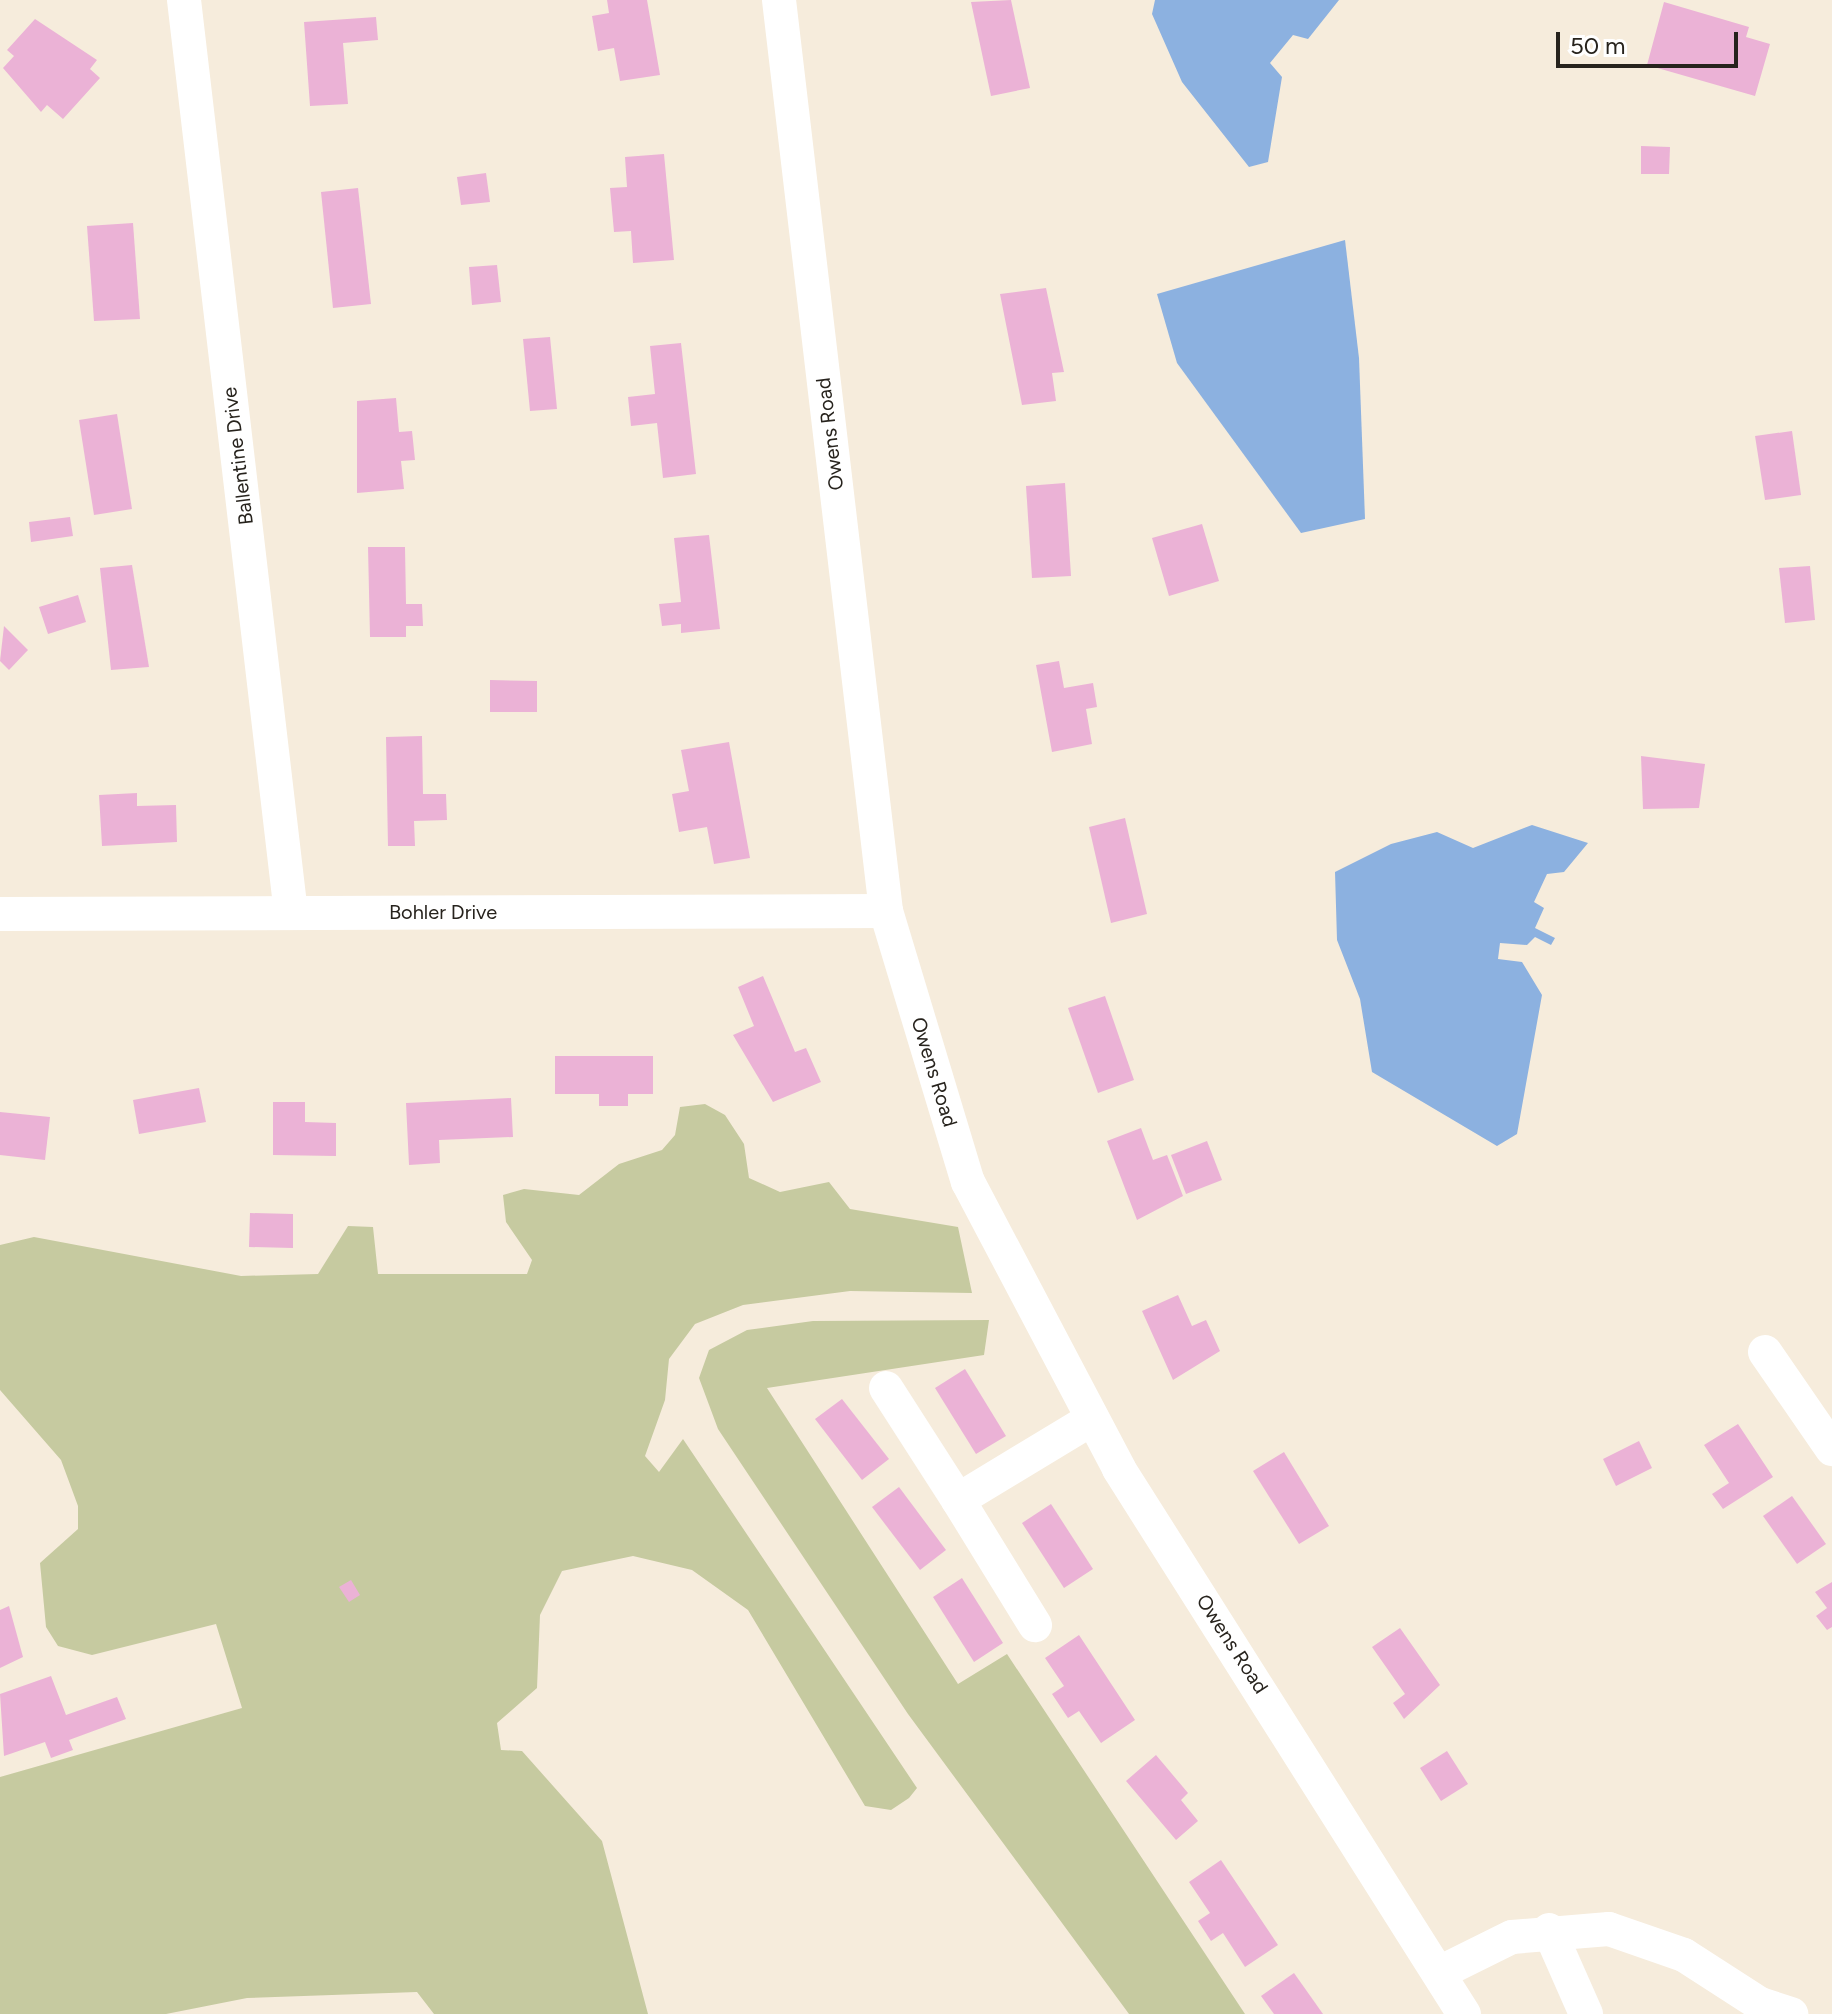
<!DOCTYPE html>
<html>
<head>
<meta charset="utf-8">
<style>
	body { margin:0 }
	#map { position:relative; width:1832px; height:2014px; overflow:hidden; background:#f6ecdc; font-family:Figtree,sans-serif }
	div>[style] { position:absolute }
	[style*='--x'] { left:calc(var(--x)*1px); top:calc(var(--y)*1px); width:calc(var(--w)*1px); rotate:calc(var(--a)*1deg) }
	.green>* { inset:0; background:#c6caa0 }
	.water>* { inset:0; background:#8cb1e0 }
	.building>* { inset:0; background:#ebb2d6 }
	.minor>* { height:34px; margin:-17px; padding:0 17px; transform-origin:17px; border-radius:17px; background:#fff }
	span { translate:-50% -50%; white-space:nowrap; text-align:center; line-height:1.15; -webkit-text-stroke:6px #fff; paint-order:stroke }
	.street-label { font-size:20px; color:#27231d }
	.scale { position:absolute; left:1556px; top:32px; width:182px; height:36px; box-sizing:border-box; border:4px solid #27231d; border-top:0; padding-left:10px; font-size:24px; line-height:28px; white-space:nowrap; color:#27231d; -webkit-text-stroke:6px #fff; paint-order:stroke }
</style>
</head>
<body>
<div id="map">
	<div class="green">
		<i style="clip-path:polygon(705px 1104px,725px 1115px,744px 1144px,749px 1178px,780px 1192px,829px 1182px,850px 1209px,958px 1227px,972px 1293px,850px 1291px,743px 1305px,695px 1324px,669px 1359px,665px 1400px,645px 1456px,659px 1472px,683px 1439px,917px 1788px,909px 1798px,891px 1810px,865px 1806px,748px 1610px,692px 1570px,633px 1556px,562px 1571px,540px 1615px,537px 1688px,497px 1723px,501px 1750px,522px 1751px,602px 1841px,648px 2014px,434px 2014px,417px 1992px,247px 1998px,166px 2014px,0 2014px,0 1777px,242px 1708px,216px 1624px,92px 1655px,58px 1646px,46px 1627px,40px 1563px,78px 1529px,78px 1506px,61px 1460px,0 1390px,0 1245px,34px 1237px,241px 1276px,318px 1274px,348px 1226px,373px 1227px,378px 1274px,527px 1274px,532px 1260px,506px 1222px,503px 1195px,524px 1189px,579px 1195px,619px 1164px,662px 1150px,675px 1135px,680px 1107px)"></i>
		<i style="clip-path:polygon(989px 1320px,984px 1355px,767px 1388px,958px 1684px,1007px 1654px,1245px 2014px,1129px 2014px,908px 1714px,718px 1429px,699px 1378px,709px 1350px,747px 1330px,813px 1321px)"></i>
	</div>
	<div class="water">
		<i style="clip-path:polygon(1155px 0,1339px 0,1308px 39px,1293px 35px,1270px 63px,1282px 77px,1268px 162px,1249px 167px,1182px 82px,1152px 14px)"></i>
		<i style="clip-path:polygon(1345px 240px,1359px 358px,1365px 519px,1301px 533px,1177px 363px,1157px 294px)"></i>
		<i style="clip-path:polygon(1532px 825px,1588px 843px,1564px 872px,1547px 874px,1534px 902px,1544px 908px,1535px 928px,1555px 938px,1551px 945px,1535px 937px,1527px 945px,1500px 943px,1498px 959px,1522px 962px,1542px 995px,1517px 1134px,1497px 1146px,1372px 1072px,1360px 999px,1337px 940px,1335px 872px,1391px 844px,1437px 832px,1473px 848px)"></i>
	</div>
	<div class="building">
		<i style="clip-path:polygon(607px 0,647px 0,660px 75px,620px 81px,614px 48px,598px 51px,592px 16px,609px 13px)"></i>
		<i style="clip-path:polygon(1011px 0,1030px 88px,991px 96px,971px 2px)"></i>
		<i style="clip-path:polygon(1664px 2px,1749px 27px,1746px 37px,1770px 44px,1755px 96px,1647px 65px)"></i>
		<i style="clip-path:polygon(376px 17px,378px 40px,343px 43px,348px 104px,310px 106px,304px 22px)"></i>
		<i style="clip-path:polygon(35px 19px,97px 60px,90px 69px,100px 78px,63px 119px,47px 105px,41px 112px,3px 68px,14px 56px,7px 50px)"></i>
		<i style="clip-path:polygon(1641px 146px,1670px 147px,1669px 174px,1641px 174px)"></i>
		<i style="clip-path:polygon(664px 154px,674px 260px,633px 263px,631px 231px,614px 232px,610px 188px,627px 187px,625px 157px)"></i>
		<i style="clip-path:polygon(486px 173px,490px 202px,461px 205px,457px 177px)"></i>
		<i style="clip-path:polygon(358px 188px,371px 304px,333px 308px,321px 192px)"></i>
		<i style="clip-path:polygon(133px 223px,140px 319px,94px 321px,87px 226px)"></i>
		<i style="clip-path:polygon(497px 265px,501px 302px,472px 305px,469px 267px)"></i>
		<i style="clip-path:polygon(1046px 288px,1064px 372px,1052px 373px,1056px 401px,1022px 405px,1000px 294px)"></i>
		<i style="clip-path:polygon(550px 337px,557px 409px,530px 411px,523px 339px)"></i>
		<i style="clip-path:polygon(681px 343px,696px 474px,663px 478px,657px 423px,631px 426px,628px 397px,655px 394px,650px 346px)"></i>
		<i style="clip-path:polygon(396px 398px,399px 432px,412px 431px,415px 460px,401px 461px,404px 489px,357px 493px,357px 401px)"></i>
		<i style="clip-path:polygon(117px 414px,132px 509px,94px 515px,79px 420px)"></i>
		<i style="clip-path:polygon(1792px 431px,1801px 495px,1765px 500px,1755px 436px)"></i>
		<i style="clip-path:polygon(1065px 483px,1071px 576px,1032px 578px,1026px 486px)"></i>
		<i style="clip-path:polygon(70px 517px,73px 536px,31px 542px,29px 522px)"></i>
		<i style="clip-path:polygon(1202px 524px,1219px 581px,1169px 596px,1152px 538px)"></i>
		<i style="clip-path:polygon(709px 535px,720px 629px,681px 633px,681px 624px,662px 626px,659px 604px,681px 602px,674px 538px)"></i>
		<i style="clip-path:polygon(368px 547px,405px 547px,406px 604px,422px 604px,423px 626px,406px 626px,406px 637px,370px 637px)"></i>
		<i style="clip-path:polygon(132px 565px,149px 667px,111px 670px,100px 568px)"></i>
		<i style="clip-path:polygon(1810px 566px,1815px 620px,1785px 623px,1779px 568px)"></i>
		<i style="clip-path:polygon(78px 595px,86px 622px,48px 634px,39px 607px)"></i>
		<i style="clip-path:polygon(4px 626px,28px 650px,9px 670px,0 661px)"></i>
		<i style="clip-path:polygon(1059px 661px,1064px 688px,1093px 683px,1097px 707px,1086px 709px,1092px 744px,1052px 752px,1036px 665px)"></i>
		<i style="clip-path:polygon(490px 680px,537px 681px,537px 712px,490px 712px)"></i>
		<i style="clip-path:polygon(422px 736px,423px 794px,446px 794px,447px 820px,414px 821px,415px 846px,388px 846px,386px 737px)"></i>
		<i style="clip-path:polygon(729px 742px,750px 858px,714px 864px,707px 827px,679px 832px,672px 794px,689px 791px,681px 750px)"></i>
		<i style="clip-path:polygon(1641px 756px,1705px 764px,1699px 808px,1643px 809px)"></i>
		<i style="clip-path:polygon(137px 793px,137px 806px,176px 805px,177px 842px,102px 846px,99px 795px)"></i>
		<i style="clip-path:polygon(1125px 818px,1147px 914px,1111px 923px,1089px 827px)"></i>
		<i style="clip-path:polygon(763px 976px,795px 1052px,806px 1048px,821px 1082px,773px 1102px,733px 1035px,754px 1026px,738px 987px)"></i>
		<i style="clip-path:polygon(1105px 996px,1134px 1080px,1098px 1093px,1068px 1008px)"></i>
		<i style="clip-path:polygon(555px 1056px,653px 1056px,653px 1094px,628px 1094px,628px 1106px,599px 1106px,599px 1094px,555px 1094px)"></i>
		<i style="clip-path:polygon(199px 1088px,206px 1122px,139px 1134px,133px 1100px)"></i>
		<i style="clip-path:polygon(511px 1098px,513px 1137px,439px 1140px,440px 1163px,409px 1165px,406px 1103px)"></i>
		<i style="clip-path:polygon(273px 1102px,305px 1102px,305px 1122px,336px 1123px,336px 1156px,273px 1155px)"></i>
		<i style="clip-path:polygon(0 1112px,50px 1117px,45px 1160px,0 1155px)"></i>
		<i style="clip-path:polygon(1141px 1128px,1153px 1160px,1167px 1155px,1183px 1196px,1137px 1220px,1107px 1141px)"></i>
		<i style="clip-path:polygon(1207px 1141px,1222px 1180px,1186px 1194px,1171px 1155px)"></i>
		<i style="clip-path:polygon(250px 1213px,293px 1214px,293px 1248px,249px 1247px)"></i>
		<i style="clip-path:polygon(1178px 1295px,1192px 1326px,1206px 1320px,1220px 1351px,1173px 1380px,1142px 1311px)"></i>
		<i style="clip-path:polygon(965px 1369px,1006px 1436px,976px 1454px,935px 1388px)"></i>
		<i style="clip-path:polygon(842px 1399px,889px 1459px,862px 1480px,815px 1419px)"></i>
		<i style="clip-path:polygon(1738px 1424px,1773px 1477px,1723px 1509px,1712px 1494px,1729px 1483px,1704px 1445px)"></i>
		<i style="clip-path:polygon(1639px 1441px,1652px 1468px,1616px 1486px,1603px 1459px)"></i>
		<i style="clip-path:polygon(1284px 1452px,1329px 1526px,1299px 1544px,1253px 1471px)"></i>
		<i style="clip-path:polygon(899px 1487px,946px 1550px,920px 1570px,872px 1507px)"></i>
		<i style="clip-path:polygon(1792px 1496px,1826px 1544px,1797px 1564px,1763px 1516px)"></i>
		<i style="clip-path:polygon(1051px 1504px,1093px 1569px,1064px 1588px,1022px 1523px)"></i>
		<i style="clip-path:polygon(962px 1578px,1003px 1643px,974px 1662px,933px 1597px)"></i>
		<i style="clip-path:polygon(351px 1580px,360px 1595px,349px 1602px,339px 1587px)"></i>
		<i style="clip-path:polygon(1832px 1582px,1832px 1627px,1827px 1630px,1816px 1616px,1827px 1608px,1815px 1592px)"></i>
		<i style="clip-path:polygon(9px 1606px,23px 1657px,0 1668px,0 1610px)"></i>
		<i style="clip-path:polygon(1400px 1628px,1440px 1685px,1404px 1719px,1393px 1703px,1405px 1694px,1372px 1647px)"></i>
		<i style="clip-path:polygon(1079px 1635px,1135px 1720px,1101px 1743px,1079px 1711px,1068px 1718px,1052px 1694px,1064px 1686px,1045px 1658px)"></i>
		<i style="clip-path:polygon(51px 1676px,66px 1715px,117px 1697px,126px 1719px,69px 1740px,73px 1750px,51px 1758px,45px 1742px,4px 1756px,0 1694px)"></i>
		<i style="clip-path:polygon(1447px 1751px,1468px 1784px,1441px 1801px,1420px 1768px)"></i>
		<i style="clip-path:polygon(1156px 1755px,1188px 1793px,1181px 1800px,1198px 1821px,1176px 1840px,1126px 1781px)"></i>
		<i style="clip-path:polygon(1221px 1860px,1278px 1945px,1245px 1967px,1223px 1933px,1211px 1941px,1198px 1921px,1210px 1913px,1189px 1882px)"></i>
		<i style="clip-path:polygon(1294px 1973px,1323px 2014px,1274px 2014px,1261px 1996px)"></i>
	</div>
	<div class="minor">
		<i style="--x:184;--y:0;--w:919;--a:83.32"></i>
		<i style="--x:779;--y:0;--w:917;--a:83.3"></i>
		<i style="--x:886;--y:911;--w:283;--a:73.2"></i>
		<i style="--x:968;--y:1182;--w:324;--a:62.2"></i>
		<i style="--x:1119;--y:1469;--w:645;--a:57.67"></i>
		<i style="--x:0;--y:914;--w:886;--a:-0.19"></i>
		<i style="--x:1765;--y:1352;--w:118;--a:55.4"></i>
		<i style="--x:886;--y:1388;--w:133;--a:57.3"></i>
		<i style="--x:958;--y:1500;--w:157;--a:-31.2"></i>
		<i style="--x:958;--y:1500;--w:147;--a:58.4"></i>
		<i style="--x:1549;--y:1930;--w:92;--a:66.2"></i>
		<i style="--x:1439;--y:1973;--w:81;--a:-26.3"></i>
		<i style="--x:1512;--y:1937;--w:97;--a:-4.7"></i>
		<i style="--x:1609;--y:1929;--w:79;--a:19.1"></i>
		<i style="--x:1684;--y:1955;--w:90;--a:32.8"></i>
		<i style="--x:1760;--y:2004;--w:33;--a:18"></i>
	</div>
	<div class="street-label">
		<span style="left:830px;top:434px;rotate:-97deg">Owens Road</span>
		<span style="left:238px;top:456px;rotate:-97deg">Ballentine Drive</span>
		<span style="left:443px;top:912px">Bohler Drive</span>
		<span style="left:934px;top:1072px;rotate:73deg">Owens Road</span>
		<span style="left:1232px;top:1644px;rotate:57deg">Owens Road</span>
	</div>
	<div class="scale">50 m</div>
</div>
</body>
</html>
